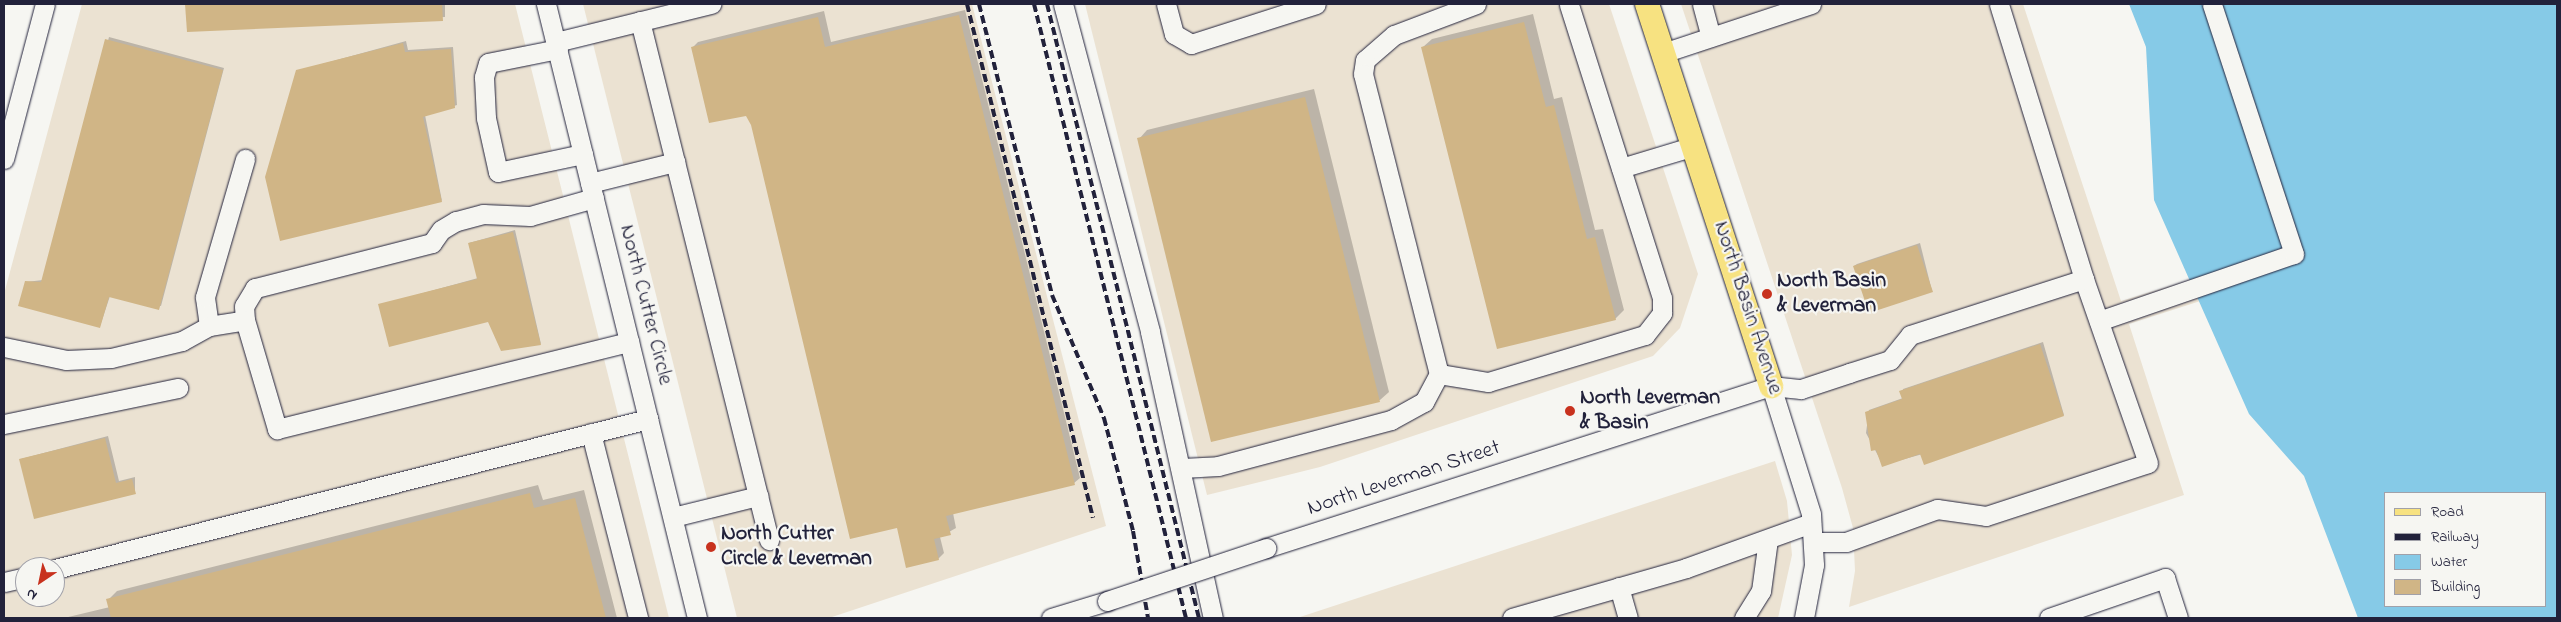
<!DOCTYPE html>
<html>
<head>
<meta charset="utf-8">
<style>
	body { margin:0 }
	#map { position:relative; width:2561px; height:622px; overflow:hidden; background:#f6f6f2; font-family:"Indie Flower",sans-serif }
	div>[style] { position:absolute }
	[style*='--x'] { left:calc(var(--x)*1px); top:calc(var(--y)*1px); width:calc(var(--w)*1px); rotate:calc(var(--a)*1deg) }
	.built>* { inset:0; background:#ebe2d2 }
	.water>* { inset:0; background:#86cae7 }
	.shadow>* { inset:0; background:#0003 }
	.building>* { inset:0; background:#d0b586 }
	.roads { filter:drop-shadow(0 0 1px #22223b) drop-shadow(0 0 1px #22223b) }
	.minor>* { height:19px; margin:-9.5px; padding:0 9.5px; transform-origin:9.5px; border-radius:9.5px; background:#f6f6f2 }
	.major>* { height:24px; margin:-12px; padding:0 12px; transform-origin:12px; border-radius:12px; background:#f7e281 }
	.rail>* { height:4px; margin-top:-2px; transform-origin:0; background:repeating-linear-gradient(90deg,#22223b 0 8px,transparent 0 12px) }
	.bridges { filter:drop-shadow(0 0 1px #22223b) drop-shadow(0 0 1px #22223b) }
	.minor-bridge>* { height:19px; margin:-9.5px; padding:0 9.5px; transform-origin:9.5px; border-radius:9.5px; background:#f6f6f2 }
	.dots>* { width:14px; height:14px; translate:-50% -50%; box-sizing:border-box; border:2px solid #f6f6f2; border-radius:50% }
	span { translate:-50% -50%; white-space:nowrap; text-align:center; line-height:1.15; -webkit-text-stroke:4.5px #f6f6f2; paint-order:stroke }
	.poi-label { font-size:22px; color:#22223b; font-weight:700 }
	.left { translate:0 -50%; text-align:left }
	.street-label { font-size:22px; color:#22223b }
	.frame { position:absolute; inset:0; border:5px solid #22223b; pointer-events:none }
	.legend { position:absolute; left:2384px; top:492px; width:162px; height:115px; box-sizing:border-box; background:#f6f6f2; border:1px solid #a1a1a9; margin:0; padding:6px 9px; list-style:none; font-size:15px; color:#22223b }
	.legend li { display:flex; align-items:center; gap:10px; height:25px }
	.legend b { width:25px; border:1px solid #a1a1a9 }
	.north { position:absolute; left:15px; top:557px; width:50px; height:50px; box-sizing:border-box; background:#f6f6f2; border:1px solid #a1a1a9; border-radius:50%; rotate:214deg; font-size:14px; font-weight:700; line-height:20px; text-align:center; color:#22223b }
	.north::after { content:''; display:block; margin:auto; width:18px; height:22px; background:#c8321e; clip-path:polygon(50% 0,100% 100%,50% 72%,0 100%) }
</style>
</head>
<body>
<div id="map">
	<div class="built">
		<i style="clip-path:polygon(evenodd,82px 4px,515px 4px,669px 618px,4px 618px,4px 294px,82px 4px,25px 567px,55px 567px,55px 597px,25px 597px,25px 567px)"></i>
		<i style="clip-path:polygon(583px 4px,972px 4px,1106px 526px,829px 618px,737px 618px)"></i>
		<i style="clip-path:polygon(1085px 4px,1609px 4px,1698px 274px,1680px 328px,1653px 356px,1320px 467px,1207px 495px)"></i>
		<i style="clip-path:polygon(1681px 4px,2023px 4px,2121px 301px,2261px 258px,2315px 264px,2129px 324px,2184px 495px,1849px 607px,1855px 571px,1853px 528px,1842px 488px)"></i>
		<i style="clip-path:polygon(1775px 461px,1787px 501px,1792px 555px,1778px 618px,1297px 618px)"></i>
	</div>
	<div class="water">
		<i style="clip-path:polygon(evenodd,2129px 4px,2557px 4px,2557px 618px,2358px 618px,2304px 476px,2249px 414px,2154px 200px,2146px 47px,2129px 4px,2385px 493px,2545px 493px,2545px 606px,2385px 606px,2385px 493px)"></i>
	</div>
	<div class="shadow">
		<i style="clip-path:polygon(187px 4px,445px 4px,445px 17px,188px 30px)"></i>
		<i style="clip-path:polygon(965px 10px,1080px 478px,1074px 483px,953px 513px,956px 528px,940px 537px,944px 553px,938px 559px,898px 527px,753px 124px,692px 48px,698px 42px,824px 11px,831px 42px)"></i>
		<i style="clip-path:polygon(1533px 14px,1554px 99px,1562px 97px,1595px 230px,1603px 229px,1624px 310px,1615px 319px,1423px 47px,1432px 39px)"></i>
		<i style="clip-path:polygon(109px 37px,224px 68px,161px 306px,110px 296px,100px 326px,26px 282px,43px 280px)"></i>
		<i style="clip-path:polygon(406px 41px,408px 50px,453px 47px,457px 105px,425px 115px,442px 201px,297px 71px)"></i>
		<i style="clip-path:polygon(1314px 89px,1389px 392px,1380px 400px,1212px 441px,1139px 139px,1147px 130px)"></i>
		<i style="clip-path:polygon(515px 230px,541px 344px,489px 320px,380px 305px,478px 278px,469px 243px)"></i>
		<i style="clip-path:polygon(1920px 243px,1932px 291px,1854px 266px,1857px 264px)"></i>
		<i style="clip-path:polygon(2043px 342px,2064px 415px,1883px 465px,1866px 433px,1869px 410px,1903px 398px,1903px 389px)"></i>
		<i style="clip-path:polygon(108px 436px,119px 481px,135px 477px,135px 493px,21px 459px)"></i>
		<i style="clip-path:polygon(538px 485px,543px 500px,584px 490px,617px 618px,64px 618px,110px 607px,108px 600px,117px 591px)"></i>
	</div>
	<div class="building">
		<i style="clip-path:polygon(185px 4px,442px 4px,443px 21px,187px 32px)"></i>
		<i style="clip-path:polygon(959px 15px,1075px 485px,946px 516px,951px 535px,934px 539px,939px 560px,906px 568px,897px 528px,850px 539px,751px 125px,746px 116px,709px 123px,691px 47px,818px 17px,825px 47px)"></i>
		<i style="clip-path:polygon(1524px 22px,1546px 107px,1554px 105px,1587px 239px,1595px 237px,1616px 320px,1497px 349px,1421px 47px)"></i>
		<i style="clip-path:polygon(105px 39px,223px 70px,159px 310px,109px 297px,100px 328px,18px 306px,25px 281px,41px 282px)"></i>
		<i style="clip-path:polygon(403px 43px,405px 52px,451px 49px,455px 108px,423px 117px,442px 202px,280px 241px,265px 177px,296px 70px)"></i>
		<i style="clip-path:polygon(1305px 97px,1380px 402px,1211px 442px,1137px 138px)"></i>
		<i style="clip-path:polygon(513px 232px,541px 345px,501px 351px,488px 322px,389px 347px,378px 304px,477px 279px,468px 243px)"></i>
		<i style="clip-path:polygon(1917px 245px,1933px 292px,1869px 313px,1853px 266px)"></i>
		<i style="clip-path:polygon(2040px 344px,2064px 416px,1924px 465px,1920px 454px,1882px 467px,1876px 450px,1871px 451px,1865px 412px,1902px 399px,1899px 391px)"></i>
		<i style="clip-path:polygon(105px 438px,116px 483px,132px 479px,136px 494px,34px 519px,19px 459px)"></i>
		<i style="clip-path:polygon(530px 493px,534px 508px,575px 498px,606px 618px,111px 618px,106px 599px)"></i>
	</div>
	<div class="roads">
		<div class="minor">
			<i style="--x:546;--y:4;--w:632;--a:76.18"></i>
			<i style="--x:1063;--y:4;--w:339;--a:75.1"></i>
			<i style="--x:1150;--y:332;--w:293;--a:77.6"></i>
			<i style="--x:1166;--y:4;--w:31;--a:75"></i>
			<i style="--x:1174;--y:34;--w:20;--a:30"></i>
			<i style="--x:1191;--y:44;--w:131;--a:-17.7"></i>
			<i style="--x:1476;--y:4;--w:88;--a:159.3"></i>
			<i style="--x:1394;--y:35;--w:38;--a:139"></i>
			<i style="--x:1365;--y:60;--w:14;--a:98"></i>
			<i style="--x:1363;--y:74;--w:309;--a:75.8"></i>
			<i style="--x:1439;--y:374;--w:50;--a:9.3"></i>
			<i style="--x:1488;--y:382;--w:164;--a:-16.7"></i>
			<i style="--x:1645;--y:335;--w:28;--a:-52"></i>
			<i style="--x:1662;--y:313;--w:15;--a:-90"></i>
			<i style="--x:1662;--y:298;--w:308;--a:-107.6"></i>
			<i style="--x:1702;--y:4;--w:34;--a:75"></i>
			<i style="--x:640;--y:21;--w:535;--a:76.04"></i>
			<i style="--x:556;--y:42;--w:160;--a:-13.8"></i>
			<i style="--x:558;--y:49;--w:71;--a:168.7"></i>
			<i style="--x:488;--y:63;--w:15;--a:106"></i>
			<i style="--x:484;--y:77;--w:41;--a:87.2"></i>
			<i style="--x:486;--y:118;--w:55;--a:77.5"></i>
			<i style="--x:498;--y:172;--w:87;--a:-12"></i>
			<i style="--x:1663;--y:53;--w:156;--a:-18.3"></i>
			<i style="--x:4;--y:159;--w:160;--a:-75.2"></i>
			<i style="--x:1621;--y:168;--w:76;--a:-16.8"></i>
			<i style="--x:590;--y:183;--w:88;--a:-13.9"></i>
			<i style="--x:594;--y:198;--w:66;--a:164.3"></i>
			<i style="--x:530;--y:216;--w:47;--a:-177.6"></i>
			<i style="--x:483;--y:214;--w:28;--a:165"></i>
			<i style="--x:456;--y:221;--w:17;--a:149"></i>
			<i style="--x:441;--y:230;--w:16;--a:125"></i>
			<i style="--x:432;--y:243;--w:183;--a:165.7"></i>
			<i style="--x:255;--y:288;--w:21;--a:121"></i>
			<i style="--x:244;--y:306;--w:14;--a:86"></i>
			<i style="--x:245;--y:320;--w:114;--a:73.6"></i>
			<i style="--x:277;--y:429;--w:363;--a:-13.9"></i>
			<i style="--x:2099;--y:321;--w:206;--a:-19"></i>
			<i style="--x:2294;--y:254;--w:263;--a:-108.2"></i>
			<i style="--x:209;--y:326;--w:29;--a:-98"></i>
			<i style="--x:205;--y:297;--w:144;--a:-73.8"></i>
			<i style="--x:4;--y:347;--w:63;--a:11.8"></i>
			<i style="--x:66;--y:360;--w:45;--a:-2.5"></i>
			<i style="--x:111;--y:358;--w:73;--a:-13.5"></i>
			<i style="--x:182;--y:341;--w:31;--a:-29"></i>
			<i style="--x:209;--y:326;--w:36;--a:-9"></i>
			<i style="--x:1771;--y:386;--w:134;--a:72.6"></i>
			<i style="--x:1811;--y:514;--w:51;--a:86.6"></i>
			<i style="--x:1814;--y:565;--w:54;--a:100.7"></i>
			<i style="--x:4;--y:424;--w:178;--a:-11.7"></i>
			<i style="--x:591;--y:433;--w:191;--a:75.7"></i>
			<i style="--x:1182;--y:468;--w:36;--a:-3"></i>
			<i style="--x:1218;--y:466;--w:179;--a:-14.9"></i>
			<i style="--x:1391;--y:420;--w:38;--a:-29"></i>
			<i style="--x:1424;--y:402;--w:32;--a:-62"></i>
			<i style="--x:673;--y:517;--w:88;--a:-13.9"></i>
			<i style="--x:1813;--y:542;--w:33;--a:0"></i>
			<i style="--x:1846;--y:542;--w:97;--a:-19.9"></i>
			<i style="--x:1937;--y:509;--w:49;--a:8.1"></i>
			<i style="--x:1986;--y:516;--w:170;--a:-18.1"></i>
			<i style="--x:2148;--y:463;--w:195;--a:-109.2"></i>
			<i style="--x:2084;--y:279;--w:288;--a:-107.2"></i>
			<i style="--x:1266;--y:548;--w:530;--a:-17.79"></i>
			<i style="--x:1771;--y:386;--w:30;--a:6"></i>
			<i style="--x:1801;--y:389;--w:51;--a:-18.4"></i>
			<i style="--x:1849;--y:373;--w:43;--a:-17.6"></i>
			<i style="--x:1890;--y:360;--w:32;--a:-51"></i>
			<i style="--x:1910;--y:335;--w:183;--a:-17.8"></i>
			<i style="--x:55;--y:569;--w:612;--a:-14.2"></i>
			<i style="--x:4;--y:582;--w:22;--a:-13"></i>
			<i style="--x:1619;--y:587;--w:32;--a:74"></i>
			<i style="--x:1051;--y:618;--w:59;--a:-16.9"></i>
			<i style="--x:1512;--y:618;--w:181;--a:-16"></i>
			<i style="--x:1686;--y:568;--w:133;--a:-19.8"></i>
			<i style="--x:1744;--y:618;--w:32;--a:-58"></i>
			<i style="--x:1761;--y:591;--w:52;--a:-82.3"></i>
			<i style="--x:2049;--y:618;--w:123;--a:-19"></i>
			<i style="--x:2165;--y:578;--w:42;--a:72"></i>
		</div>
		<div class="major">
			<i style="--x:1647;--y:4;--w:402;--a:72"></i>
		</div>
	</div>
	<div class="rail">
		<i style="--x:967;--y:4;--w:529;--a:76.23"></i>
		<i style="--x:979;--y:4;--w:300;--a:75.9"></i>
		<i style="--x:1052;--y:295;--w:134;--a:67.1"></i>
		<i style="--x:1104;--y:418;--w:117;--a:75.6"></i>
		<i style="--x:1133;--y:531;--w:88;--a:80.2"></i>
		<i style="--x:1034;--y:4;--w:633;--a:76.1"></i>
		<i style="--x:1047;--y:4;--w:633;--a:76.1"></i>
	</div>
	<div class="bridges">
		<div class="minor-bridge">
			<i style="--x:1107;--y:601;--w:168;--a:-18.4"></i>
		</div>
	</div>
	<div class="dots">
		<i style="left:1767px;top:294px;background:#c8321e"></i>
		<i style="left:1570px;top:411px;background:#c8321e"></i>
		<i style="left:711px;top:547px;background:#c8321e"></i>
	</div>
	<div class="poi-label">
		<span class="left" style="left:1777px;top:294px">North Basin<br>&amp; Leverman</span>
		<span class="left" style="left:1580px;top:411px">North Leverman<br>&amp; Basin</span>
		<span class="left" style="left:721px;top:547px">North Cutter<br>Circle &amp; Leverman</span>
	</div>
	<div class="street-label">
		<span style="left:645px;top:305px;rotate:76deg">North Cutter Circle</span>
		<span style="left:1747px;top:308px;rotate:72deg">North Basin Avenue</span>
		<span style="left:1404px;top:479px;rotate:-18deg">North Leverman Street</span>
	</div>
	<div class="frame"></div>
	<ul class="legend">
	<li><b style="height:6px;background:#f7e281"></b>Road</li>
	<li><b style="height:6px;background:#22223b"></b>Railway</li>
	<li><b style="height:14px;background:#86cae7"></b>Water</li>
	<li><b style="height:14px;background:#d0b586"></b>Building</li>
	</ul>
	<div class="north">N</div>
</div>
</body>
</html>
